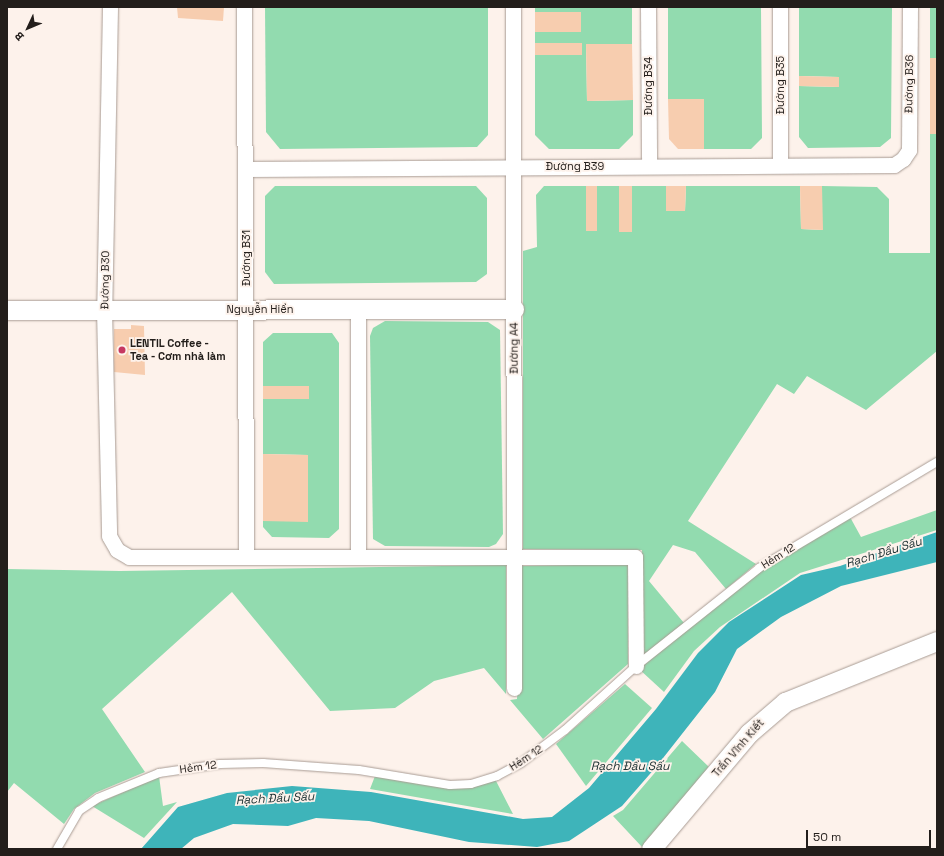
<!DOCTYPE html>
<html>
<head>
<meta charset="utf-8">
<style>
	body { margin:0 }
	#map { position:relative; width:944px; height:856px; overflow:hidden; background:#fdf2eb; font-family:"Space Grotesk",sans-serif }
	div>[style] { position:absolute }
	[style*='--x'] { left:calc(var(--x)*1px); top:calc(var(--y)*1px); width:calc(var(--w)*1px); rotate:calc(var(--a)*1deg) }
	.green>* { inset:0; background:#92dbaf }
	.water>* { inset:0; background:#3eb4ba }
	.building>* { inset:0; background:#f7cdaf }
	.roads { filter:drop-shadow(0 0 1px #a99c94) drop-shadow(0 0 1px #a99c94) }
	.service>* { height:8px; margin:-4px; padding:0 4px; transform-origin:4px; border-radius:4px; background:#fff }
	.minor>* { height:15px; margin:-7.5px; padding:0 7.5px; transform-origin:7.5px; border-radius:7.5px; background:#fff }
	.tertiary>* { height:19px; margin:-9.5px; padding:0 9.5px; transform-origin:9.5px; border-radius:9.5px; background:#fff }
	.dots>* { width:11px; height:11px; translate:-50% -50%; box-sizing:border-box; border:2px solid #fdf2eb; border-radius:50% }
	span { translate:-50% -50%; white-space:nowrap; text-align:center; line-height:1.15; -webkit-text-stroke:3.5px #fdf2eb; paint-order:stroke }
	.street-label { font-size:11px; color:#231e1b }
	.poi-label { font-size:11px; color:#231e1b; font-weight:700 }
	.left { translate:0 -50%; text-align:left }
	.water-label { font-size:12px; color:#1c3032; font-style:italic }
	.frame { position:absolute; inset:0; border:8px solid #231e1b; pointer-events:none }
	.north { position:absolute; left:8px; top:8px; width:40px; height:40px; -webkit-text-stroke:3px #fdf2eb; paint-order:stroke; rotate:226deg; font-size:11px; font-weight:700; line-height:16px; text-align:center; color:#231e1b }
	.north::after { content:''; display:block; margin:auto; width:14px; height:18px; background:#231e1b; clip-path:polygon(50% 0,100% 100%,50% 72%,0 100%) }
	.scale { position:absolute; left:806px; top:830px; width:125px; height:18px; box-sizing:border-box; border:2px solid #231e1b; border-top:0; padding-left:5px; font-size:12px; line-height:14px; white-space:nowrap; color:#231e1b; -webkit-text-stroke:3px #fdf2eb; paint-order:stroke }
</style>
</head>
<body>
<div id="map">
	<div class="green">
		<i style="clip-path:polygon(265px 7px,488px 7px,488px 135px,477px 147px,280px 149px,266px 132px)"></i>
		<i style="clip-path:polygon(535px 7px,632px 7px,632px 44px,586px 44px,587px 101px,633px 100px,633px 135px,619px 149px,549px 149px,535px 135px,535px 55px,582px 55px,582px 43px,535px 43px,535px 32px,581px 32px,581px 12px,535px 12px)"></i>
		<i style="clip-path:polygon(668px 7px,761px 7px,762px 138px,751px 149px,704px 149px,704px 99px,668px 99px)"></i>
		<i style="clip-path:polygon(799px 7px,892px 7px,891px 138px,880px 147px,808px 148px,799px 137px,799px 86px,839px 87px,839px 77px,799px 76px)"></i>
		<i style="clip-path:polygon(930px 7px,937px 7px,937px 58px,930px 58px)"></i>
		<i style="clip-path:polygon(930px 134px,937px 134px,937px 351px,866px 410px,807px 376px,794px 394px,777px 384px,688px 521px,756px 564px,726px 589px,695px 552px,673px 545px,649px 581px,684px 623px,644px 655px,642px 550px,523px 549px,523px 251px,537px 247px,536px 195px,544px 186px,586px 186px,586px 231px,597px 231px,597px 186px,619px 186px,619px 231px,632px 232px,632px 186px,666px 186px,666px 211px,685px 211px,686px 186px,800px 186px,801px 229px,822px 230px,822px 186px,877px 187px,889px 199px,889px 253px,930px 253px)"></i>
		<i style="clip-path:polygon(275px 186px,476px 186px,487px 198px,487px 274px,476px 282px,274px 284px,265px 272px,265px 196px)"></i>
		<i style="clip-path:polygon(385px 321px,488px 322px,500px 330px,503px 534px,496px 544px,489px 547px,385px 546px,373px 539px,370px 336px,373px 328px)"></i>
		<i style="clip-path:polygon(273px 333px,332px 333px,339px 343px,339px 529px,329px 538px,272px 537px,263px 527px,263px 521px,308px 521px,308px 455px,263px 454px,263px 399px,309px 399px,309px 386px,263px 386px,263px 342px)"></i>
		<i style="clip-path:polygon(937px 510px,937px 530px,800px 573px,720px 627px,694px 651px,664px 692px,639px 669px,759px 572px,850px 517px,861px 537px)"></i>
		<i style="clip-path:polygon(628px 564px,628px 664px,543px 739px,510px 700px,517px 699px,521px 566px)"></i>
		<i style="clip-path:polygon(506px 565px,506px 694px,484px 668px,434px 681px,395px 708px,330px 711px,232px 592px,102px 709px,145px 772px,95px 793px,74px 809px,64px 824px,14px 783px,7px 792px,7px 569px,120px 571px)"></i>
		<i style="clip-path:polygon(625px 684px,652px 708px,586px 786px,556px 744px)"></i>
		<i style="clip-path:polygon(682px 741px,709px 767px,642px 847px,613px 816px,623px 810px)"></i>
		<i style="clip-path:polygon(159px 776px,163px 806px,177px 802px,144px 838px,92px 806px)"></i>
		<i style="clip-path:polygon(375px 776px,451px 788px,495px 779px,513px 814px,370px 789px)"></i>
	</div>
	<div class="water">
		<i style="clip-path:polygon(937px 532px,937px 562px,841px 586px,781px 617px,737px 649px,715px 692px,656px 767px,622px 806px,569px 841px,537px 847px,469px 842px,369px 821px,316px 818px,288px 826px,233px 824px,194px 838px,181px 849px,141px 849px,178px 807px,227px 793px,292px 786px,371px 792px,523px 819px,552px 817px,589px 788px,656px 709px,698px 653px,729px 622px,801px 575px,840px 566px)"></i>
	</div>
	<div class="building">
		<i style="clip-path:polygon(177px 7px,224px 7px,223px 21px,178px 18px)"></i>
		<i style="clip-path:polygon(535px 12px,581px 12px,581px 32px,535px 32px)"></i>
		<i style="clip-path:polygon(535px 43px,582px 43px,582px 55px,535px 55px)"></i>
		<i style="clip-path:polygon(586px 44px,632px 44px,633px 100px,587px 101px)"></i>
		<i style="clip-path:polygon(930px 58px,937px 58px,937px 134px,930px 134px)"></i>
		<i style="clip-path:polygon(799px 76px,839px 77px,839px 87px,799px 86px)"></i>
		<i style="clip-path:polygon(668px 99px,704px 99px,704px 149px,678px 149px,669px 139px)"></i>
		<i style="clip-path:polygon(586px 186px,597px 186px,597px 231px,586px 231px)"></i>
		<i style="clip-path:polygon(619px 186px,632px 186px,632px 232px,619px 232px)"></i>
		<i style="clip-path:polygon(666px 186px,686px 186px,685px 211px,666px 211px)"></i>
		<i style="clip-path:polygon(800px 186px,822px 186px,823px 230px,801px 229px)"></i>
		<i style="clip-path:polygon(131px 325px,144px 326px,145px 375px,114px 372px,114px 329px,131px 329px)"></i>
		<i style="clip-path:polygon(263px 386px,309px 386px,309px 399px,263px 399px)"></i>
		<i style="clip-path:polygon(263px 454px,308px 455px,308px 522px,263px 521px)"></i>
	</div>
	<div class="roads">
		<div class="service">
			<i style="--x:57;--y:849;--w:44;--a:-59.9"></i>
			<i style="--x:79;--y:811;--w:23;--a:-34"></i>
			<i style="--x:98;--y:798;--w:66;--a:-22.3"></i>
			<i style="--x:159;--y:773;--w:62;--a:-8.4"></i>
			<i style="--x:220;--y:764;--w:43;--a:-1.3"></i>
			<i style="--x:263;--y:763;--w:96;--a:4.2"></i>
			<i style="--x:359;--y:770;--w:92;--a:9.4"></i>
			<i style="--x:450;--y:785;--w:21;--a:-3"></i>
			<i style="--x:471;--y:784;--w:27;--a:-17"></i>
			<i style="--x:497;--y:776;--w:27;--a:-28"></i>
			<i style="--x:521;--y:763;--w:55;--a:-36.9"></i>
			<i style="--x:565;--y:730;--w:96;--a:-42"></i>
			<i style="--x:636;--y:666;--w:157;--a:-38.5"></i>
			<i style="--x:759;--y:568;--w:207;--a:-30.8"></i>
		</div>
		<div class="minor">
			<i style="--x:110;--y:7;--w:302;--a:91.1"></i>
			<i style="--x:104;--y:309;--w:227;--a:88.7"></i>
			<i style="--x:109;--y:536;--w:16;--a:60"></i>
			<i style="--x:117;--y:550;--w:14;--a:30"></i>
			<i style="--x:129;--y:557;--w:506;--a:0"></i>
			<i style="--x:635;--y:557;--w:109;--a:89.5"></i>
			<i style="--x:244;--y:7;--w:550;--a:89.79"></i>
			<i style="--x:513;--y:7;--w:681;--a:89.92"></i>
			<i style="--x:648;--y:7;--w:159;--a:89.6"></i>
			<i style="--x:780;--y:7;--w:157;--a:90"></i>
			<i style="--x:246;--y:169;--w:648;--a:-0.35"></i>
			<i style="--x:894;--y:165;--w:11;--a:-34"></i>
			<i style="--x:903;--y:159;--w:11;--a:-56"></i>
			<i style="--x:909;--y:150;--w:143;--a:-89.6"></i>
			<i style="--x:358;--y:557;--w:248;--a:-90"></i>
		</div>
		<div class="tertiary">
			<i style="--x:7;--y:310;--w:507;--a:-0.11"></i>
			<i style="--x:651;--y:849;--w:152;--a:-49.8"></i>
			<i style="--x:749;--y:733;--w:48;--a:-40.7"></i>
			<i style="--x:785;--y:702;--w:164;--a:-21.9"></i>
		</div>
	</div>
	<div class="dots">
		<i style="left:122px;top:350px;background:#c63761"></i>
	</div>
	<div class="street-label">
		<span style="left:909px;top:84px;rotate:-89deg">Đường B36</span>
		<span style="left:780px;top:85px;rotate:-90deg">Đường B35</span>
		<span style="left:648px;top:86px;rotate:-90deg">Đường B34</span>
		<span style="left:575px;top:166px">Đường B39</span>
		<span style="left:246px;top:258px;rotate:-90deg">Đường B31</span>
		<span style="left:105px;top:280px;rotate:-89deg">Đường B30</span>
		<span style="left:260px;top:309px">Nguyễn Hiền</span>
		<span style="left:514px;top:348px;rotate:-90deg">Đường A4</span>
		<span style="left:778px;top:556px;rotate:-32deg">Hẻm 12</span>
		<span style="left:738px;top:748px;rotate:-49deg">Trần Vĩnh Kiết</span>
		<span style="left:526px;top:758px;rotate:-33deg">Hẻm 12</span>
		<span style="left:198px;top:767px;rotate:-8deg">Hẻm 12</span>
	</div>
	<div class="poi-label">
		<span class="left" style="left:130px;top:350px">LENTIL Coffee -<br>Tea - Cơm nhà làm</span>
	</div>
	<div class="water-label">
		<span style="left:884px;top:553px;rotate:-17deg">Rạch Đầu Sấu</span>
		<span style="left:630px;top:767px">Rạch Đầu Sấu</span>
		<span style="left:275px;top:799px;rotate:-3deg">Rạch Đầu Sấu</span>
	</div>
	<div class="frame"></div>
	<div class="north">B</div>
	<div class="scale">50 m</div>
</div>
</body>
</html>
